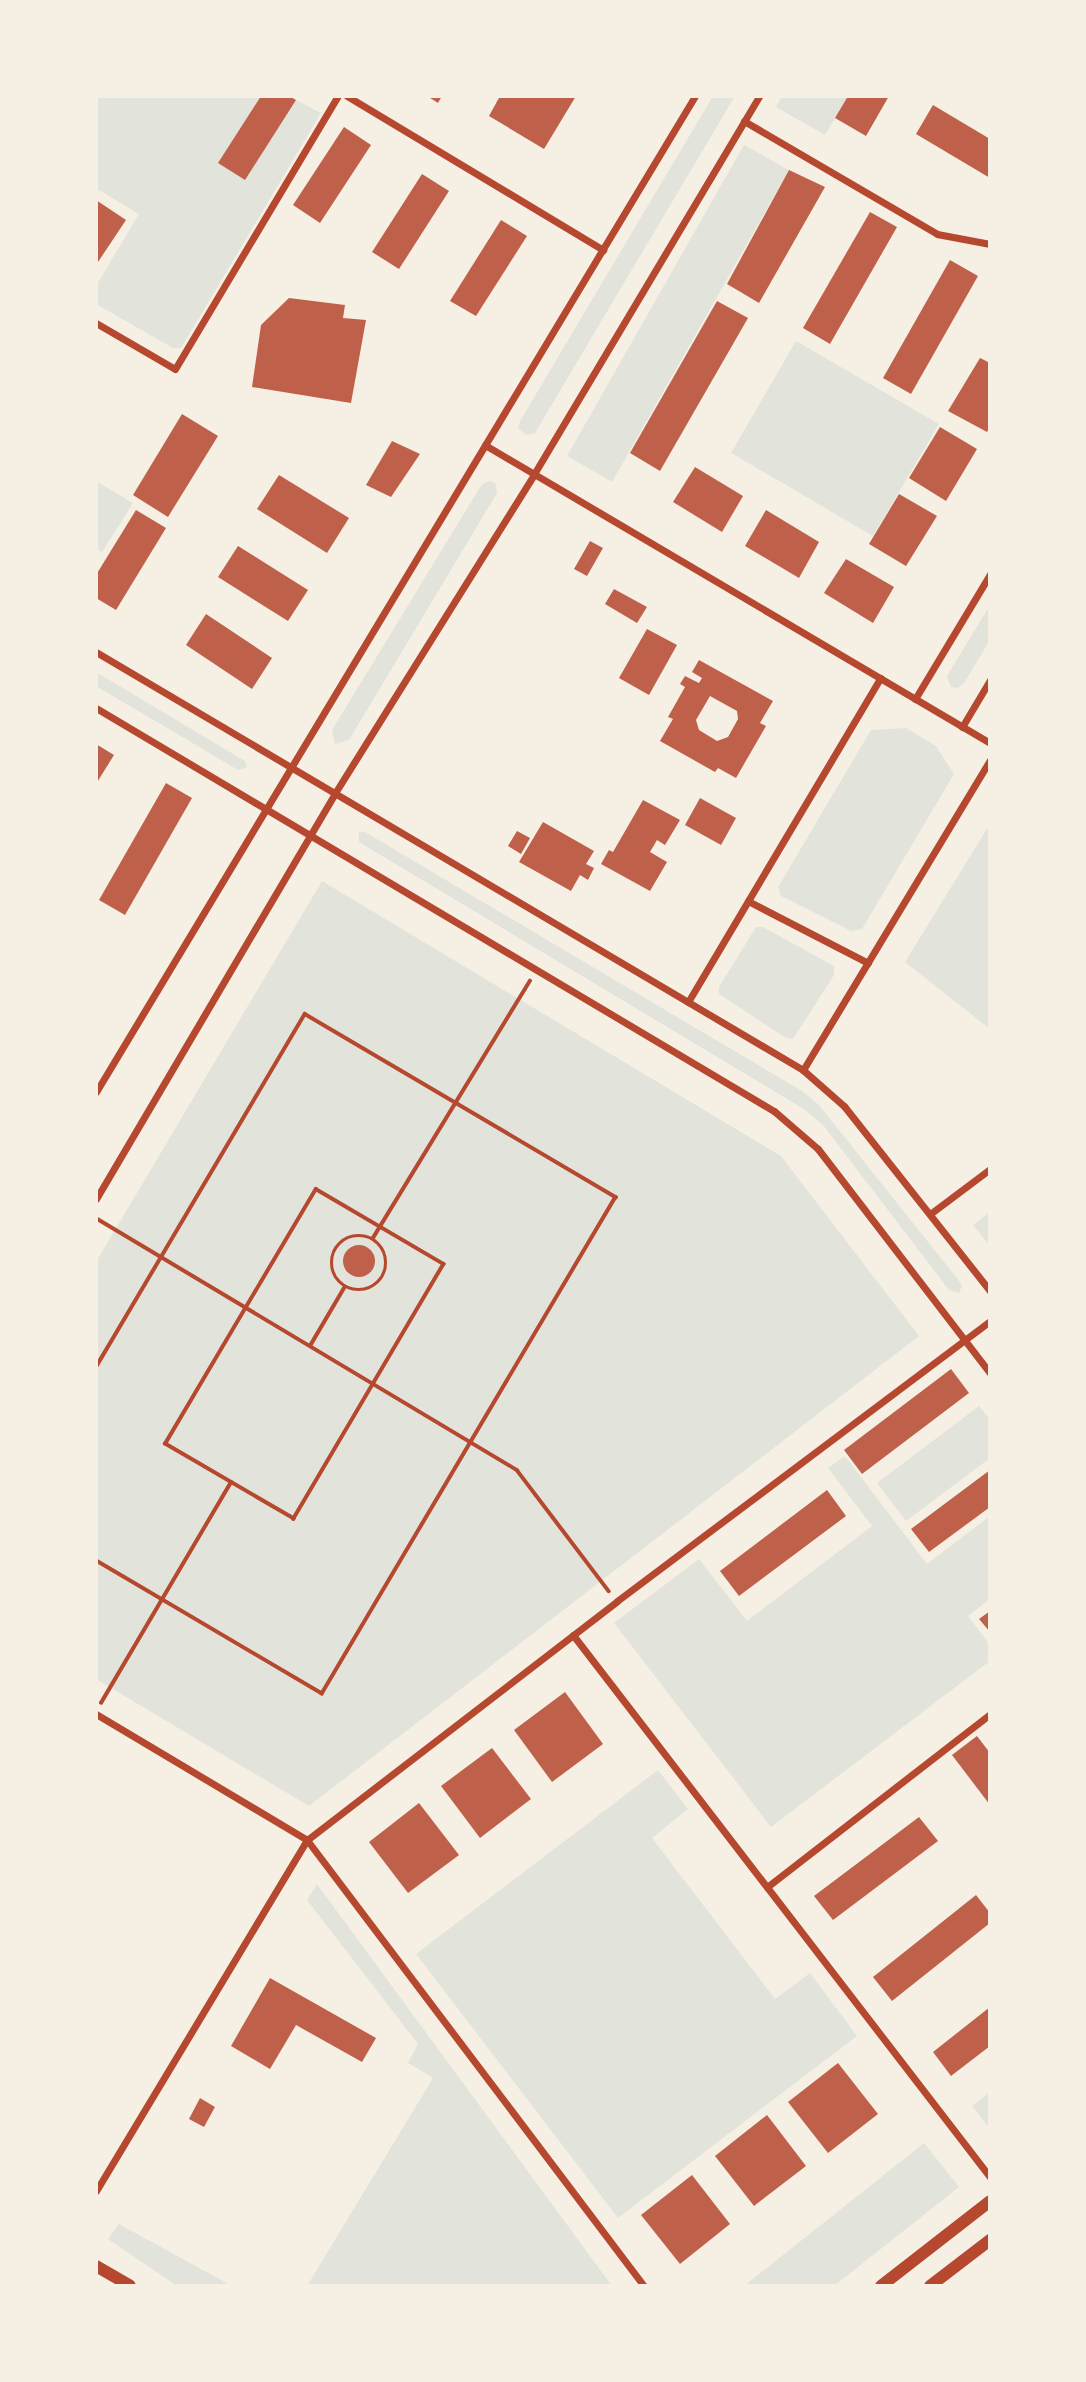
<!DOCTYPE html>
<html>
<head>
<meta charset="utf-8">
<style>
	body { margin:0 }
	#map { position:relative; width:1086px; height:2382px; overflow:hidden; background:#f6efe4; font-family:"Fira Sans Condensed",sans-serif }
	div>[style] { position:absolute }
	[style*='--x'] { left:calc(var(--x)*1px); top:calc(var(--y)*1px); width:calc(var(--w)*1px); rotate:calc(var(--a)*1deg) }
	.green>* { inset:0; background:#e2e4dc }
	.building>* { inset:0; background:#bf614a }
	.round { border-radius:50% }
	.path>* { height:3.5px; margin:-1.75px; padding:0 1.75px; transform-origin:1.75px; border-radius:1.75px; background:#b5482f }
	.path>.ring { margin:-1.75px; padding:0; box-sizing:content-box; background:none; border:3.5px solid #b5482f; border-radius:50% }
	.minor>* { height:7px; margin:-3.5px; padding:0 3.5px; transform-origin:3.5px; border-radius:3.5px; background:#b5482f }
	.secondary>* { height:12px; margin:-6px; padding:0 6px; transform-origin:6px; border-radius:6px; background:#b5482f }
	.primary>* { height:12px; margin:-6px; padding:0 6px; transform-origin:6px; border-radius:6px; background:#b5482f }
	span { translate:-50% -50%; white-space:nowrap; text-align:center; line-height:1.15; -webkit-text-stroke:6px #f6efe4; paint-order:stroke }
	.frame { position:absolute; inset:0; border:98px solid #f6efe4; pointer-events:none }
</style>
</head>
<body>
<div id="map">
	<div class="green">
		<i style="clip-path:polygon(96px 96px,261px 96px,219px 163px,296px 100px,321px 113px,181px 348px,173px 348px,96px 304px,96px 286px,139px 214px,99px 190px,96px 193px)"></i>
		<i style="clip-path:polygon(713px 96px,735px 96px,535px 433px,526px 435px,518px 428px,520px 421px)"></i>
		<i style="clip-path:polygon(782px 96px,848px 96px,825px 135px,776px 107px)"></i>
		<i style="clip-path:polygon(744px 145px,789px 170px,612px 482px,567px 456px)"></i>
		<i style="clip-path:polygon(796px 341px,939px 424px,873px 536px,731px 453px)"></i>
		<i style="clip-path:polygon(96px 481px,133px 503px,102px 552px,96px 548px)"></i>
		<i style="clip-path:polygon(490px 481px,496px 484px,497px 493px,349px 740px,335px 744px,332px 730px,482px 484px)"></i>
		<i style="clip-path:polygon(990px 605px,990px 640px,964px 683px,958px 688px,951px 687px,947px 676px)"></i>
		<i style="clip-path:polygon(96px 672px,245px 761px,247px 767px,238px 770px,96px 686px)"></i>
		<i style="clip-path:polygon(906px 728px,936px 746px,954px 774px,862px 929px,851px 931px,781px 896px,778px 887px,871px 730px)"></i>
		<i style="clip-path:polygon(990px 824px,990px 1029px,905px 962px)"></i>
		<i style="clip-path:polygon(359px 832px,365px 832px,802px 1091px,819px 1105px,960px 1282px,962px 1286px,959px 1293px,949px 1290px,823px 1125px,804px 1109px,359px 842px)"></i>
		<i style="clip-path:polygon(322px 881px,781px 1156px,919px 1336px,309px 1806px,96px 1679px,96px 1262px)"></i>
		<i style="clip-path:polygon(756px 927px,763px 927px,834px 966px,834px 975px,793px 1039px,786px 1038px,719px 994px,719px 987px)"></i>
		<i style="clip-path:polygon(990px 1212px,990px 1246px,973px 1225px)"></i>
		<i style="clip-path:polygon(979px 1406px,990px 1420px,990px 1458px,906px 1521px,877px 1483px)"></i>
		<i style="clip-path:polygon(845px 1456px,927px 1564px,990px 1516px,990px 1599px,968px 1616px,990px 1645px,990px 1661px,771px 1827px,614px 1623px,699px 1559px,747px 1621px,872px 1526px,828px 1468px)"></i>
		<i style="clip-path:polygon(658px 1770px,688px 1809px,652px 1838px,775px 1999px,810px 1973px,857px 2036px,618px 2218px,416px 1954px)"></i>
		<i style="clip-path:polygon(317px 1884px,612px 2286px,307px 2286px,433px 2078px,408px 2063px,418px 2044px,307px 1900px)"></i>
		<i style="clip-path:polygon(990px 2092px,990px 2129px,972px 2106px)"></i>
		<i style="clip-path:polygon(924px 2143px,959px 2187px,834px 2286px,744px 2286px)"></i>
		<i style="clip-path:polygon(119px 2224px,232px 2286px,177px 2286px,108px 2239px)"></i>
	</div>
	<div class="building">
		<i style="clip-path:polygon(261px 96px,289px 96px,296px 100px,245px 180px,218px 163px)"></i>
		<i style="clip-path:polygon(427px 96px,442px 96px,438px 103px)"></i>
		<i style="clip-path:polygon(500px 96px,576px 96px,544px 149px,489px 116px)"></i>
		<i style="clip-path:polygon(848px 96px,889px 96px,866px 136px,835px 118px)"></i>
		<i style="clip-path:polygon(933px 105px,990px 139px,990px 178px,916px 134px)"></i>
		<i style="clip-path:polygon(344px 127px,371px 145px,320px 223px,293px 205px)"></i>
		<i style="clip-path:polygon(789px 170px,825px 187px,759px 303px,727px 284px)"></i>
		<i style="clip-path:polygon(422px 174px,449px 191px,399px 269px,372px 252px)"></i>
		<i style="clip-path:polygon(96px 200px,126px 220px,96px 265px)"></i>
		<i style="clip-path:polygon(870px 212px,897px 227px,830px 344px,803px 328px)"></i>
		<i style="clip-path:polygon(501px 220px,527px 236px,476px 316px,450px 301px)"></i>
		<i style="clip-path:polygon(950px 260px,978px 276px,911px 394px,883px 378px)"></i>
		<i style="clip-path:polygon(289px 298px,345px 305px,343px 318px,366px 320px,351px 403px,252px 387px,261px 325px)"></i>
		<i style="clip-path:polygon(717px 301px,748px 318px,660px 471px,630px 453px)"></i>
		<i style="clip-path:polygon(980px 358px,990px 363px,990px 427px,987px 432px,948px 411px)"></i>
		<i style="clip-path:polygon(182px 414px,218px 436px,168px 517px,133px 495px)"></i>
		<i style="clip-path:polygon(940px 427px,977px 449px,946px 501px,909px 478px)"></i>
		<i style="clip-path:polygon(392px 441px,420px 454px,391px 497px,366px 485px)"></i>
		<i style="clip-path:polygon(695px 467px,743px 496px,722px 532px,673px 502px)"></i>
		<i style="clip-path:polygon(279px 475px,349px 518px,327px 553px,257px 509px)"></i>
		<i style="clip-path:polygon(899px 494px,937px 516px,906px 566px,869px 544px)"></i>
		<i style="clip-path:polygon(136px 510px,166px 528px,116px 610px,96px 598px,96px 575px)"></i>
		<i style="clip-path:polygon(766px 510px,819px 542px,799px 578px,745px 546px)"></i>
		<i style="clip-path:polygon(590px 541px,603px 548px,587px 576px,574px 569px)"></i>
		<i style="clip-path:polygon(238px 546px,308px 590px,288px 621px,218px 577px)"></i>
		<i style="clip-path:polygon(846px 559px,894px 587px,873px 623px,824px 593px)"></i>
		<i style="clip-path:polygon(614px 589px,647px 607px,637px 623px,605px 604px)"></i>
		<i style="clip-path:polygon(206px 614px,272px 658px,252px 689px,186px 645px)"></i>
		<i style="clip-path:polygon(647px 629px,677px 645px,649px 695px,619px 678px)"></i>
		<i style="clip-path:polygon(evenodd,699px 660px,773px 701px,760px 723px,766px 726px,736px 778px,718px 768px,715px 772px,660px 741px,673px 719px,668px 717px,685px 687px,680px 684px,685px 676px,699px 683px,702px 678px,692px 672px,699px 660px,710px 696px,737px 711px,738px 719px,728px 737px,717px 741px,699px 730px,696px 720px,710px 696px)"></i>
		<i style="clip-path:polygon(96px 744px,114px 755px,96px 784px)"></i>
		<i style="clip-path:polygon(166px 783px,192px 798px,125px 915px,99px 900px)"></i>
		<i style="clip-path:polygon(700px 798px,736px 818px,721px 845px,685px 825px)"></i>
		<i style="clip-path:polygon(643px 800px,680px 820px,665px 845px,657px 840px,650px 852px,667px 862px,650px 891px,601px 864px,609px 850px,613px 852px)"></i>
		<i style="clip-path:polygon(543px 822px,594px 851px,586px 864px,594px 868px,588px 880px,580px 875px,571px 891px,519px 862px)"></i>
		<i style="clip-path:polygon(517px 831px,530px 838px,521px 854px,508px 846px)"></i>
		<i class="round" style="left:343px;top:1245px;width:32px;height:32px"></i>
		<i style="clip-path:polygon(951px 1369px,969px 1393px,862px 1474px,844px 1450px)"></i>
		<i style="clip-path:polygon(990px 1470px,990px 1507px,929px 1552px,911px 1529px)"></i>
		<i style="clip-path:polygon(827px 1490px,846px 1516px,739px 1596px,720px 1571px)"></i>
		<i style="clip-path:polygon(990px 1611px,990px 1632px,979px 1619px)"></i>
		<i style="clip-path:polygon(565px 1692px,603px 1744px,552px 1782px,514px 1730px)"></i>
		<i style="clip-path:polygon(977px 1736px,990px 1753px,990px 1805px,952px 1755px)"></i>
		<i style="clip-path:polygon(492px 1748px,531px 1799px,480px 1838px,441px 1786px)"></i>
		<i style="clip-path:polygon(419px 1803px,459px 1855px,408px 1893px,369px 1842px)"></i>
		<i style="clip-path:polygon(919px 1817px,938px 1841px,833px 1920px,814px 1896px)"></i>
		<i style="clip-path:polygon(976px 1895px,990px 1913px,990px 1923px,892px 2001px,873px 1977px)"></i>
		<i style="clip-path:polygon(270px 1978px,376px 2038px,362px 2062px,296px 2025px,270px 2069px,231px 2046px)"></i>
		<i style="clip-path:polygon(990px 2007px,990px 2046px,951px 2076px,933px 2052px)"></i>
		<i style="clip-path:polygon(838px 2063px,878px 2114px,828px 2153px,788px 2102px)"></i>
		<i style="clip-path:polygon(200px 2098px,215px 2107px,204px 2127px,189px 2119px)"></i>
		<i style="clip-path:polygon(767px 2115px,806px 2166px,754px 2206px,715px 2156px)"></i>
		<i style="clip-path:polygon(692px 2175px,730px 2224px,680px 2264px,641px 2215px)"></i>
	</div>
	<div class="path">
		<i style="--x:316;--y:1189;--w:148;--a:30.4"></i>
		<i style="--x:444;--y:1264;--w:296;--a:120.5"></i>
		<i style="--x:294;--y:1519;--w:149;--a:-149.8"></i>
		<i style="--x:165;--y:1444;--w:296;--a:-59.4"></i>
		<i style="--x:96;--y:1218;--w:491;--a:30.9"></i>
		<i style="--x:517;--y:1470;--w:152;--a:52.8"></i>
		<i class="ring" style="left:332px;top:1236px;width:50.5px;height:50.5px"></i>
		<i style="--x:373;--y:1238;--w:301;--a:-58.6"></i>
		<i style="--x:310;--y:1346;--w:67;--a:-59.6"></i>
		<i style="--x:96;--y:1367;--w:410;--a:-59.4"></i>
		<i style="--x:305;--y:1014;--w:361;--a:30.5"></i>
		<i style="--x:616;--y:1197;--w:577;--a:120.61"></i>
		<i style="--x:322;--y:1694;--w:262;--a:-149.5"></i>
		<i style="--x:101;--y:1703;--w:256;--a:-59.5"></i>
	</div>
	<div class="minor">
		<i style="--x:347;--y:96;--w:299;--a:31"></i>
		<i style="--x:744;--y:121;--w:224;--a:30.3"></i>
		<i style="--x:937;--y:234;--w:54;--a:10.7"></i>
		<i style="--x:96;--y:323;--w:91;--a:30.2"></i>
		<i style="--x:175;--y:369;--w:318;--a:-59.2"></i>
		<i style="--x:485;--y:445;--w:586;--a:30.54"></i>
		<i style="--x:96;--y:652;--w:821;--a:30.59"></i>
		<i style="--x:803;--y:1070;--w:55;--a:41.3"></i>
		<i style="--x:844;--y:1106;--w:236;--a:51.7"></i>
		<i style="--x:915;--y:699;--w:146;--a:-59"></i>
		<i style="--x:96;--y:708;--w:789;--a:30.73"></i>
		<i style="--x:774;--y:1111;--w:58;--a:40.8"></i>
		<i style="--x:818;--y:1149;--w:282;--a:52.5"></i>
		<i style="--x:962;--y:727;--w:55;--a:-59.2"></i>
		<i style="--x:748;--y:901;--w:135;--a:27.3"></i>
		<i style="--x:688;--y:1002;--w:377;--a:-59.3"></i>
		<i style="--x:803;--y:1070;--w:362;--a:-58.9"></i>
		<i style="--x:96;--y:1092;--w:1162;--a:-58.98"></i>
		<i style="--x:96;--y:1199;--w:471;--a:-59.5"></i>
		<i style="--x:335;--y:793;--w:376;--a:-58"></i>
		<i style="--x:534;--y:474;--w:440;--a:-59.2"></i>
		<i style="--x:930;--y:1214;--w:75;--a:-36.9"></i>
		<i style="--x:573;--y:1635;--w:684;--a:52.43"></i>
		<i style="--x:96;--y:1714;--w:246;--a:30.8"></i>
		<i style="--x:307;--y:1840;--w:391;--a:-37.6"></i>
		<i style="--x:617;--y:1601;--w:466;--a:-36.9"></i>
		<i style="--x:767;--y:1887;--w:282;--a:-37.8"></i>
		<i style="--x:96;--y:2191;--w:410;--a:-59"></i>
		<i style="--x:307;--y:1840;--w:559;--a:52.93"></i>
	</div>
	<div class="secondary">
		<i style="--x:96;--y:2266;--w:39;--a:30"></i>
	</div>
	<div class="primary">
		<i style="--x:881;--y:2286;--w:138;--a:-37.9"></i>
		<i style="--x:930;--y:2286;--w:76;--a:-37.5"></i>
	</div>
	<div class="frame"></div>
</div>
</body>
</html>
